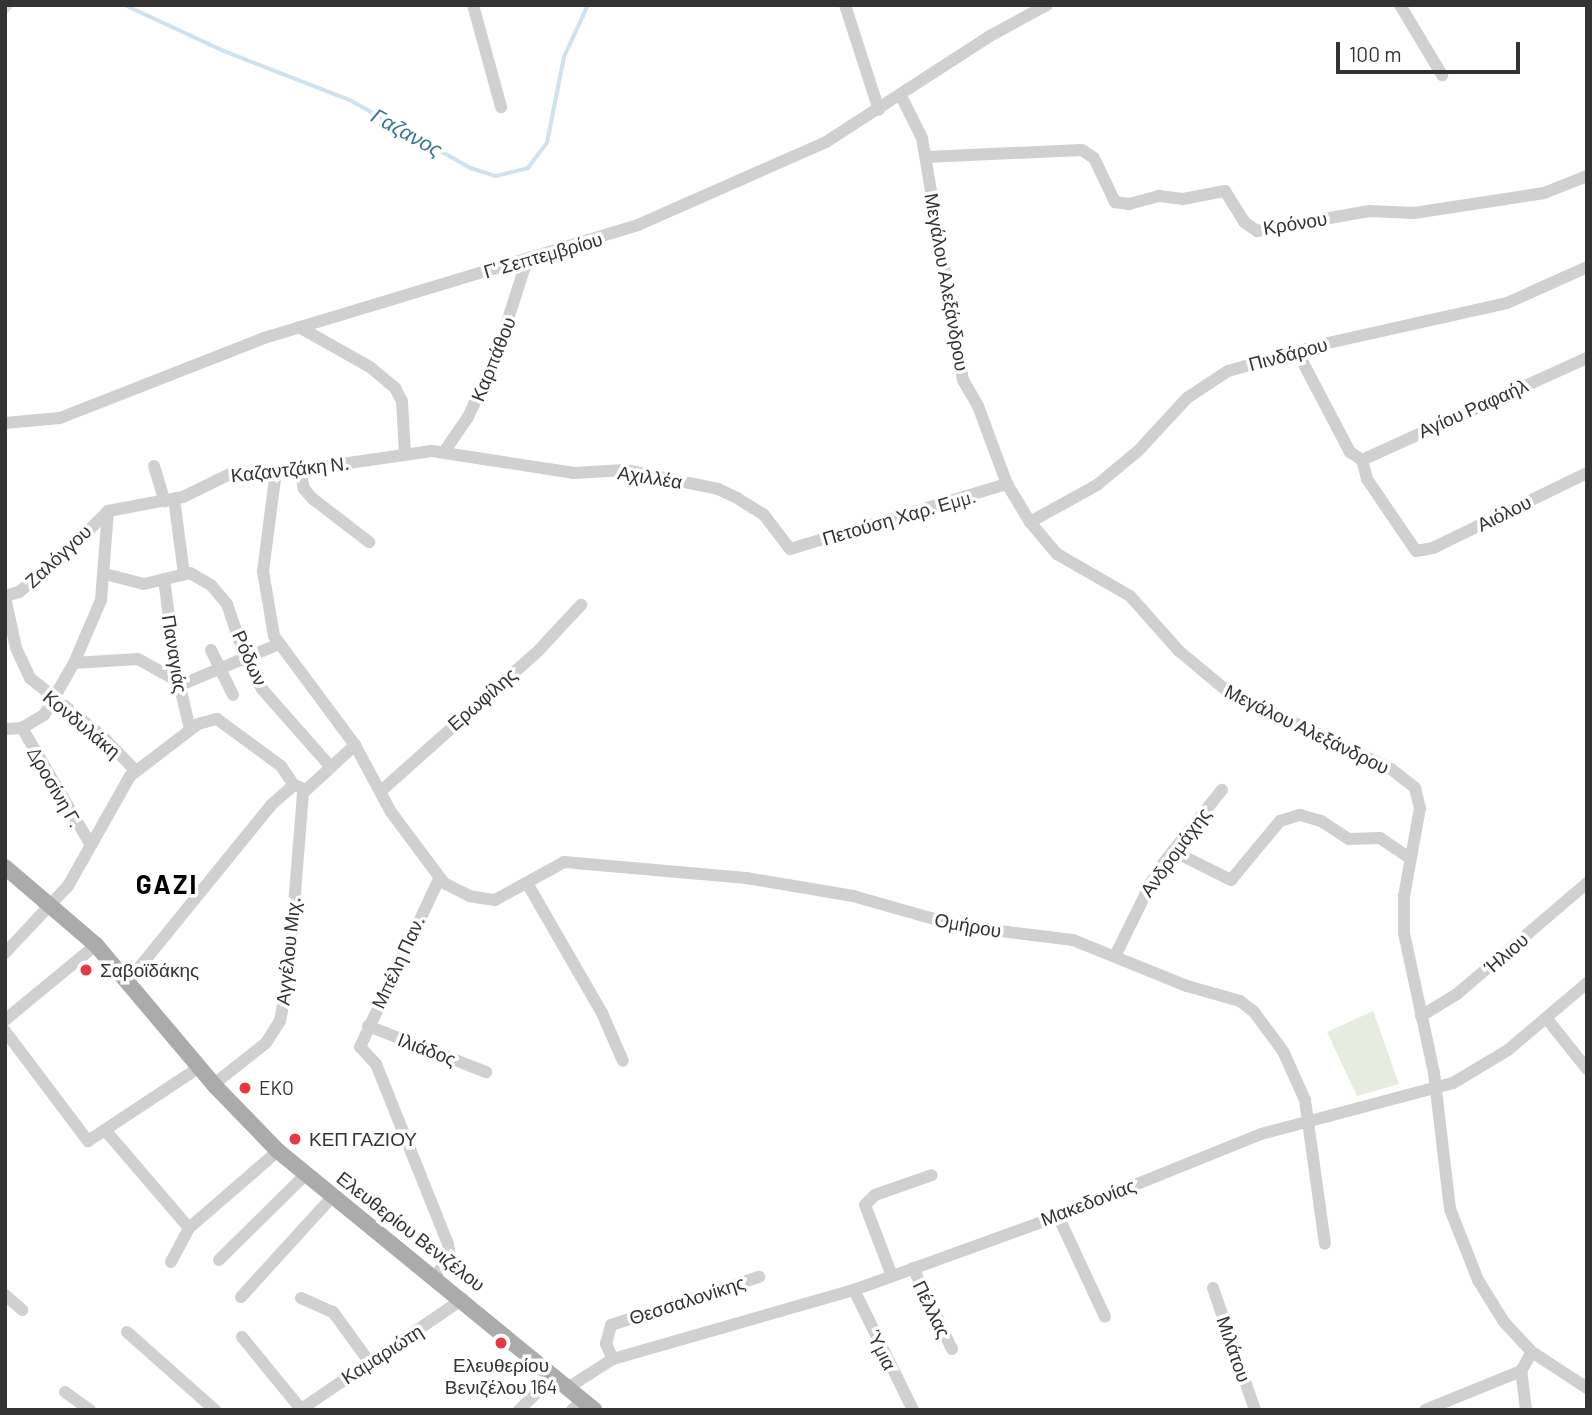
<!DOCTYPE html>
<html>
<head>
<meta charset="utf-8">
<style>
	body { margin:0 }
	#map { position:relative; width:1592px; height:1415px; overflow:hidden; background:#fff; font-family:Barlow,sans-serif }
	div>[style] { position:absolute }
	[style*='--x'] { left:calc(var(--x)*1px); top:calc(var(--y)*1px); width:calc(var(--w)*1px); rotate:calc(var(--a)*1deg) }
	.green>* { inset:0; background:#e6ecdf }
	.stream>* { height:3.5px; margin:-1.75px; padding:0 1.75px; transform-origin:1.75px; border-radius:1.75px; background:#cfe2ee }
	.minor>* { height:12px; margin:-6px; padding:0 6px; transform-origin:6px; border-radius:6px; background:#d0d0d0 }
	.major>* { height:16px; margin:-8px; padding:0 8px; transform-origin:8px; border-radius:8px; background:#ababab }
	.dots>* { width:19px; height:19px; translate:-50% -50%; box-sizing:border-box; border:4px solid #fff; border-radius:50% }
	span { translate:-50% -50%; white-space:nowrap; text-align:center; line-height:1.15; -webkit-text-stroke:7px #fff; paint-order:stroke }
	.street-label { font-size:19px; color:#333 }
	.poi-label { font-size:19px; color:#333 }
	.left { translate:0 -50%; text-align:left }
	.water-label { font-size:21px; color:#3f7597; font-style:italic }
	.district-label { font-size:26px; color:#000; font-weight:700; letter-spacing:2px }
	.frame { position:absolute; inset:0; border:7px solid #333; pointer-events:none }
	.scale { position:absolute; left:1336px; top:42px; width:184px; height:32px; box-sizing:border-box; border:4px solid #333; border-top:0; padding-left:9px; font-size:21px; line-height:24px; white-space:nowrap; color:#333; -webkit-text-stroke:5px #fff; paint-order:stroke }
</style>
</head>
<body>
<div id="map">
	<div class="green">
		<i style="clip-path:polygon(1373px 1011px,1399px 1084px,1357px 1096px,1327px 1032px)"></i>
	</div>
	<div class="stream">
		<i style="--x:125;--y:5;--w:109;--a:24.9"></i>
		<i style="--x:224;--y:51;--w:137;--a:21.3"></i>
		<i style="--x:352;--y:101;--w:137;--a:29.4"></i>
		<i style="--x:471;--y:168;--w:26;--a:18"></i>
		<i style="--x:496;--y:176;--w:33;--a:-14"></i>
		<i style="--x:528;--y:168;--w:31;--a:-53"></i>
		<i style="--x:547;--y:143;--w:88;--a:-78.8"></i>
		<i style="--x:564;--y:57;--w:57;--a:-65.2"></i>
		<i style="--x:5;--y:13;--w:11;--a:-49"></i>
	</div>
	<div class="minor">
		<i style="--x:473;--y:5;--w:106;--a:74.6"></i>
		<i style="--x:845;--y:5;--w:110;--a:72.1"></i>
		<i style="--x:1400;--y:5;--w:82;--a:59"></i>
		<i style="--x:901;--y:96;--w:47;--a:63.4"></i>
		<i style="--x:922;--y:138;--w:245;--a:80.4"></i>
		<i style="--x:963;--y:380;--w:30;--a:60"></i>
		<i style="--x:978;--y:406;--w:83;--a:69.6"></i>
		<i style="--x:1007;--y:484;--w:44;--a:58.8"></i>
		<i style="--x:1030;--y:522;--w:42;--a:49.8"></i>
		<i style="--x:1057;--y:554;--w:84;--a:29.9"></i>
		<i style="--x:1130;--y:596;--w:74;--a:48.3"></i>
		<i style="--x:1179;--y:651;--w:62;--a:39.8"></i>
		<i style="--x:1227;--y:691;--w:182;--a:25.4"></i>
		<i style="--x:1391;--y:769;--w:31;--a:38"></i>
		<i style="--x:1415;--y:788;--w:21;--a:76"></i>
		<i style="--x:1420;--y:808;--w:89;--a:100.3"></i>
		<i style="--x:1404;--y:896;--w:37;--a:90"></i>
		<i style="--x:1404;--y:933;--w:143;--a:77.9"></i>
		<i style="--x:1434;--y:1073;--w:137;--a:83.3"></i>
		<i style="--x:1450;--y:1209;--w:76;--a:68.5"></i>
		<i style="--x:1478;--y:1280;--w:49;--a:58.2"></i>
		<i style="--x:1504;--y:1322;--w:41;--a:47"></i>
		<i style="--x:1532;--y:1352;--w:66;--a:33.2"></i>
		<i style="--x:926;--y:157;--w:156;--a:-2.6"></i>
		<i style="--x:1082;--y:150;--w:14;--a:34"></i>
		<i style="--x:1094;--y:158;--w:49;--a:64.5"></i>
		<i style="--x:1115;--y:202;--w:14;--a:8"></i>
		<i style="--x:1129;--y:204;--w:31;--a:-15"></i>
		<i style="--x:1159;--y:196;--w:24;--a:7"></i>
		<i style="--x:1183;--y:199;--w:43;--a:-10.8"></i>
		<i style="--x:1225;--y:191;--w:36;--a:58"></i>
		<i style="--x:1244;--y:222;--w:16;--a:35"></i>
		<i style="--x:1257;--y:231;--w:114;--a:-10.1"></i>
		<i style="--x:1369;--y:211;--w:45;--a:2.5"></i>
		<i style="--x:1414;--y:213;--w:132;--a:-8.7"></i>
		<i style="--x:1544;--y:193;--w:46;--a:-21.6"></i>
		<i style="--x:299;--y:327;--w:81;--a:29.4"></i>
		<i style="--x:370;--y:367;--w:33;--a:40"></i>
		<i style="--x:395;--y:388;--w:15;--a:62"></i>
		<i style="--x:402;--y:401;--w:53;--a:86.8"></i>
		<i style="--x:1299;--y:355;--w:110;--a:62.3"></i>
		<i style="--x:1350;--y:452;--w:14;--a:34"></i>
		<i style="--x:1362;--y:460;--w:20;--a:75"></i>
		<i style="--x:1367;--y:479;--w:87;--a:55.8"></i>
		<i style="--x:1416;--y:551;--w:17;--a:-10"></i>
		<i style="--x:1433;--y:548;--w:171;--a:-26"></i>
		<i style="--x:5;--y:423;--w:55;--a:-5.2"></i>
		<i style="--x:60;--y:418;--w:219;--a:-21.4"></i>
		<i style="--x:264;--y:338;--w:391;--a:-16.8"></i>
		<i style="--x:638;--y:225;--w:206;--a:-23.8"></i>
		<i style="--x:826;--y:142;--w:193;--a:-32.9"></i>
		<i style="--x:988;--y:37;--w:67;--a:-28.5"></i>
		<i style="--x:444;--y:452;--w:42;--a:-55.6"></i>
		<i style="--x:468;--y:417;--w:63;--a:-64.7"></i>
		<i style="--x:495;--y:360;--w:105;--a:-72.3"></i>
		<i style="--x:1362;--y:460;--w:247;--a:-24.4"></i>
		<i style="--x:154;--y:466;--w:37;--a:73"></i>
		<i style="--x:300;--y:470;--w:19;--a:78"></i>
		<i style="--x:304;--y:489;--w:13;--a:48"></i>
		<i style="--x:313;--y:499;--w:71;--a:37.5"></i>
		<i style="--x:276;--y:471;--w:101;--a:97.4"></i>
		<i style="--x:263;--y:571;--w:66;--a:80.4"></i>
		<i style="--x:274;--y:636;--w:136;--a:53.4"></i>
		<i style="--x:355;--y:745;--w:76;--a:61.8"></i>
		<i style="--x:391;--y:812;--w:89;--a:53.3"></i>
		<i style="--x:444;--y:883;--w:28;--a:27"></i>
		<i style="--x:469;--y:896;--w:26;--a:9"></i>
		<i style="--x:495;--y:900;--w:79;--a:-28.8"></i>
		<i style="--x:564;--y:862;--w:183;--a:5"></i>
		<i style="--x:746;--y:878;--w:109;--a:9.5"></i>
		<i style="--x:853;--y:896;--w:110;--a:15.8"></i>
		<i style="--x:959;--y:926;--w:115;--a:7"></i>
		<i style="--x:1073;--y:940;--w:123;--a:22"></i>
		<i style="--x:1187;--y:986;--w:55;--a:15.8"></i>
		<i style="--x:1240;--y:1001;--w:18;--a:38"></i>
		<i style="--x:1254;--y:1012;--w:49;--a:53.4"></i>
		<i style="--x:1283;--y:1051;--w:54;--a:65.8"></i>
		<i style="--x:1305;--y:1100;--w:145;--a:82.1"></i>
		<i style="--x:174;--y:499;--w:76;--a:82.4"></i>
		<i style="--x:1030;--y:522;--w:77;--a:-28.9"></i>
		<i style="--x:1097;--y:485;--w:53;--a:-39.7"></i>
		<i style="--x:1138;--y:451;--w:72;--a:-47.2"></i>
		<i style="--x:1187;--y:398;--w:49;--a:-33.4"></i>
		<i style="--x:1228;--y:371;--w:104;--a:-15.6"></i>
		<i style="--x:1328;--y:343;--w:183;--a:-12.6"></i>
		<i style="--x:1507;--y:303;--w:88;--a:-24.2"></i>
		<i style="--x:105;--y:574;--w:40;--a:14.4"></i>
		<i style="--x:144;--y:584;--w:47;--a:-13.4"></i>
		<i style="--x:190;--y:573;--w:24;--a:30"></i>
		<i style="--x:211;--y:585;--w:25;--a:50"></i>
		<i style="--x:227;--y:604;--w:59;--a:71.3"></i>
		<i style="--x:246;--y:660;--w:33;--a:61"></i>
		<i style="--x:262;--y:689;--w:103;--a:48.6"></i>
		<i style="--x:164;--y:579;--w:92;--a:82.5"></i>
		<i style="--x:176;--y:670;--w:61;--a:76.7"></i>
		<i style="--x:5;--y:596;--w:15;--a:-16"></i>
		<i style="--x:19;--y:592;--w:50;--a:-38.5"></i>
		<i style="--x:58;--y:561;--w:71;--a:-45"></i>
		<i style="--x:5;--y:597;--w:52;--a:77.8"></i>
		<i style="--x:16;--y:648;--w:33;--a:65"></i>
		<i style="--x:30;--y:678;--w:92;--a:38.9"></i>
		<i style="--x:102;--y:736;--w:47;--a:45.9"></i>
		<i style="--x:211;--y:650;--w:50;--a:63.9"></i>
		<i style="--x:74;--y:663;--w:64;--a:-3.6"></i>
		<i style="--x:138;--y:659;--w:51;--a:29.1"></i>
		<i style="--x:183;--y:684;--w:104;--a:-22.6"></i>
		<i style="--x:22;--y:728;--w:136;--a:59.5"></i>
		<i style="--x:5;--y:729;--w:17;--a:-3"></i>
		<i style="--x:22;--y:728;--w:26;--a:-31"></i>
		<i style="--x:44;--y:715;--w:60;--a:-60"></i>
		<i style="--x:74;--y:663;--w:69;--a:-66.8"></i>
		<i style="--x:101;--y:600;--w:89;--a:-85.5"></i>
		<i style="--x:108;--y:511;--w:76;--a:-10.6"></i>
		<i style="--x:183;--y:497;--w:52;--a:-26.1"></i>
		<i style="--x:230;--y:474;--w:70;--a:-3.3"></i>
		<i style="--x:300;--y:470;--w:133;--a:-8.2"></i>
		<i style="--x:432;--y:451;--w:144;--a:8.8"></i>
		<i style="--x:574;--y:473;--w:51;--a:-3.4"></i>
		<i style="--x:625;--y:470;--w:95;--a:11.5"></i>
		<i style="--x:718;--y:489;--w:21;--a:25"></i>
		<i style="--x:737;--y:498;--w:32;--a:32"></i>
		<i style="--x:764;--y:515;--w:43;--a:52.6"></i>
		<i style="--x:790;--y:549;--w:227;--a:-16.7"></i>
		<i style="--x:381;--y:791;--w:212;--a:-41.7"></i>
		<i style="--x:539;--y:650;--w:62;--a:-47"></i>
		<i style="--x:1173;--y:851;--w:65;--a:26.6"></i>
		<i style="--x:1231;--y:880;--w:77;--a:-50.3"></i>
		<i style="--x:1280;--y:821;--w:21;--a:-17"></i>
		<i style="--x:1300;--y:815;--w:22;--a:16"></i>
		<i style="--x:1321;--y:821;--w:33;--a:33"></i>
		<i style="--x:1349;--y:839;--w:31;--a:-2"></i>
		<i style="--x:1380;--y:838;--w:36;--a:34"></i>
		<i style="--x:527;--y:883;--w:150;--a:60"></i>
		<i style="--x:602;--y:1013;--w:52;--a:66.4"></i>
		<i style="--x:5;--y:953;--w:92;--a:-46.8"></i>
		<i style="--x:68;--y:886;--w:126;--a:-60.6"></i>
		<i style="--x:130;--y:776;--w:86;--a:-37.4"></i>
		<i style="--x:198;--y:724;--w:20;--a:-15"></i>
		<i style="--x:217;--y:719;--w:79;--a:36.3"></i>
		<i style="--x:281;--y:766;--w:23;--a:56"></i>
		<i style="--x:1115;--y:956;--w:95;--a:-63.7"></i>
		<i style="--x:1157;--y:871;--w:104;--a:-51.3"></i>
		<i style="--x:129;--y:980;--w:225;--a:-50.9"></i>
		<i style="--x:271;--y:805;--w:30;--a:-41"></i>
		<i style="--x:294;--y:785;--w:6;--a:18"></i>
		<i style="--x:1421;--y:1016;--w:42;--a:-31.4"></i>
		<i style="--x:1457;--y:994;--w:171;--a:-40.5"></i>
		<i style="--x:1547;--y:1019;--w:64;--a:51.3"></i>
		<i style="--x:5;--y:1020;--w:118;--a:-39.5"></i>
		<i style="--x:368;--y:1026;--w:127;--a:21.3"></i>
		<i style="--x:5;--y:1031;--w:138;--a:53"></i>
		<i style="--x:88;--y:1141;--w:134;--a:-33.5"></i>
		<i style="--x:214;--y:1084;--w:66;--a:-38.3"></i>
		<i style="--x:266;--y:1043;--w:26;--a:-58"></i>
		<i style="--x:280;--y:1021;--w:42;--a:-79"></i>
		<i style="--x:288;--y:980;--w:188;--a:-85.4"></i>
		<i style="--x:303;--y:793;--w:71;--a:-42.7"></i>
		<i style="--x:105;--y:1130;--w:129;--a:49.4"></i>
		<i style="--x:1058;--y:1216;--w:111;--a:65"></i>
		<i style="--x:219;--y:1260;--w:122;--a:-44.7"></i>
		<i style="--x:171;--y:1262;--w:38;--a:-62"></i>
		<i style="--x:189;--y:1228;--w:118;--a:-40.9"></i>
		<i style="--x:913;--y:1268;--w:90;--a:64.3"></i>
		<i style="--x:435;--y:1276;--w:24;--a:-52"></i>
		<i style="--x:450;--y:1257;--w:13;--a:-99"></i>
		<i style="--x:448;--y:1244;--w:194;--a:-111.8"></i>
		<i style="--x:376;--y:1064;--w:23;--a:-133"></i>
		<i style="--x:360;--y:1047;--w:186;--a:-64.8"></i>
		<i style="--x:892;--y:1276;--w:76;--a:-110.8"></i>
		<i style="--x:865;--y:1205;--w:14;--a:-45"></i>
		<i style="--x:875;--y:1195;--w:60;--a:-19.3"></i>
		<i style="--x:1213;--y:1288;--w:129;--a:71"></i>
		<i style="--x:854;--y:1290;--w:134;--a:63.8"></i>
		<i style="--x:5;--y:1295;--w:23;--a:41"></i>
		<i style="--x:241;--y:1297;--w:137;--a:-47.7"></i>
		<i style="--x:301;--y:1298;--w:35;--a:24"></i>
		<i style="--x:333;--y:1312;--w:59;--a:53.9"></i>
		<i style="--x:127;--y:1332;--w:118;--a:41.6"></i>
		<i style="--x:242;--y:1337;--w:93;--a:50.7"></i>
		<i style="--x:613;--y:1359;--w:17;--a:-115"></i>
		<i style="--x:606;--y:1344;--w:20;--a:-75"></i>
		<i style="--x:611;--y:1325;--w:156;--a:-18"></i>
		<i style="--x:569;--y:1387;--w:52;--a:-32.5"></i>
		<i style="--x:613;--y:1359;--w:251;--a:-16"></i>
		<i style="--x:854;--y:1290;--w:217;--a:-19.9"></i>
		<i style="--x:1058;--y:1216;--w:219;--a:-22"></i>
		<i style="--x:1261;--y:1134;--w:199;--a:-14.9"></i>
		<i style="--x:1453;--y:1083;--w:64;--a:-31"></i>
		<i style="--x:1508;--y:1050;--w:104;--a:-40.3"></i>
		<i style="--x:65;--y:1392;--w:31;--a:36"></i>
		<i style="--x:300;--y:1410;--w:197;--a:-34.3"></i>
		<i style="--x:519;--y:1410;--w:50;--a:-44.2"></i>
		<i style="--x:572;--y:1410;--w:16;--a:-40"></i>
		<i style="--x:1425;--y:1410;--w:104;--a:-22.1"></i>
		<i style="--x:1526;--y:1410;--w:39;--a:-97"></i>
		<i style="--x:1521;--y:1371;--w:22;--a:-60"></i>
	</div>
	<div class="major">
		<i style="--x:5;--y:867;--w:120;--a:40.6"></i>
		<i style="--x:96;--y:945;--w:185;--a:49.8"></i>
		<i style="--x:215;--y:1086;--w:91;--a:45.9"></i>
		<i style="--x:278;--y:1151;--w:409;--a:39.3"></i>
	</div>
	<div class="dots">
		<i style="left:86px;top:970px;background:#e63946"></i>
		<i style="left:245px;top:1088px;background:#e63946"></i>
		<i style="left:295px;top:1139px;background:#e63946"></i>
		<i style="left:501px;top:1343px;background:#e63946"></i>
	</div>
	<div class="street-label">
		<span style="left:1295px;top:223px;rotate:-9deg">Κρόνου</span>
		<span style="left:543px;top:255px;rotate:-16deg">Γ' Σεπτεμβρίου</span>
		<span style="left:947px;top:282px;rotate:80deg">Μεγάλου Αλεξάνδρου</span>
		<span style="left:1288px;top:354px;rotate:-15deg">Πινδάρου</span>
		<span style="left:493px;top:359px;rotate:-68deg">Καρπάθου</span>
		<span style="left:1473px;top:408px;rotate:-24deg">Αγίου Ραφαήλ</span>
		<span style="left:290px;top:469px;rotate:-6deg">Καζαντζάκη Ν.</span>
		<span style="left:650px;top:477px;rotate:9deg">Αχιλλέα</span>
		<span style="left:1504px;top:513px;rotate:-26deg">Αιόλου</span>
		<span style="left:899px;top:517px;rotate:-16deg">Πετούση Χαρ. Εμμ.</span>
		<span style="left:58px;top:556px;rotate:-43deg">Ζαλόγγου</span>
		<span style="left:175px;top:654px;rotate:81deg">Παναγιάς</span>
		<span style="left:250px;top:658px;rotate:66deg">Ρόδων</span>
		<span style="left:482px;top:699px;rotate:-41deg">Ερωφίλης</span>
		<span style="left:82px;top:724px;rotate:40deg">Κονδυλάκη</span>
		<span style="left:1307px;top:729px;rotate:26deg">Μεγάλου Αλεξάνδρου</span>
		<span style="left:55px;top:787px;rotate:60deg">Δροσίνη Γ.</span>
		<span style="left:1175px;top:852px;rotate:-54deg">Ανδρομάχης</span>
		<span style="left:968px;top:925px;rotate:10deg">Ομήρου</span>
		<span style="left:288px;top:951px;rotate:-84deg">Αγγέλου Μιχ.</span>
		<span style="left:1506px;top:953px;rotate:-41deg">Ήλιου</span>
		<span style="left:398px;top:962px;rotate:-65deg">Μπέλη Παν.</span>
		<span style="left:427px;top:1049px;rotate:21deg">Ιλιάδος</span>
		<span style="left:1088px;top:1202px;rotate:-21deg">Μακεδονίας</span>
		<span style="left:411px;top:1231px;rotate:38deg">Ελευθερίου Βενιζέλου</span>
		<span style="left:687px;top:1300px;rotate:-18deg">Θεσσαλονίκης</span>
		<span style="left:932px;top:1309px;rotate:64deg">Πέλλας</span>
		<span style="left:1234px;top:1349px;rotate:71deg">Μιλάτου</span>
		<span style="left:882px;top:1350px;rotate:64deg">Ύμια</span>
		<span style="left:382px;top:1354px;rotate:-33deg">Καμαριώτη</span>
	</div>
	<div class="poi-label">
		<span class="left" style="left:100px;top:970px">Σαβοϊδάκης</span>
		<span class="left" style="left:259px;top:1088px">EKO</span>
		<span class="left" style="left:309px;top:1139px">ΚΕΠ ΓΑΖΙΟΥ</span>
		<span style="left:501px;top:1376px">Ελευθερίου<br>Βενιζέλου 164</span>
	</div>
	<div class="water-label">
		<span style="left:407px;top:132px;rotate:29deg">Γαζανος</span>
	</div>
	<div class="district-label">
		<span style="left:167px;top:884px">GAZI</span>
	</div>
	<div class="frame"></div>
	<div class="scale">100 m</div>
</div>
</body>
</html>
